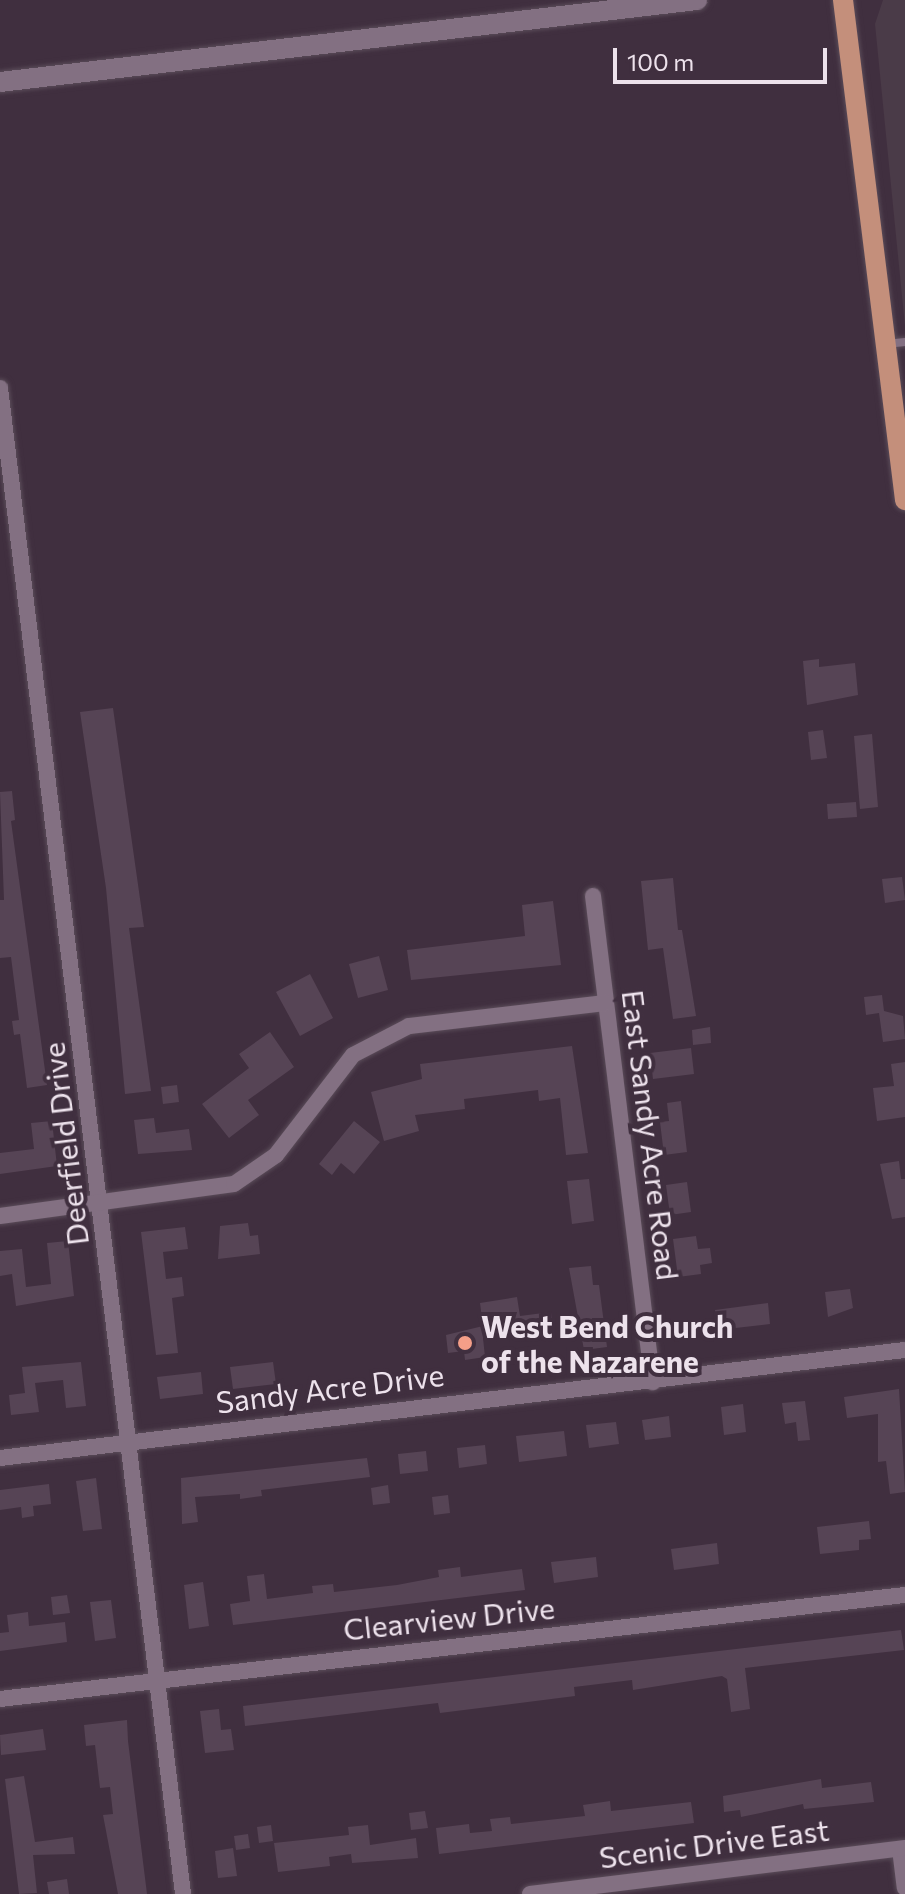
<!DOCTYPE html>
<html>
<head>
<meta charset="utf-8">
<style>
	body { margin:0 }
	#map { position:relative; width:905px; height:1894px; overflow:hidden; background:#402f3f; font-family:Commissioner,sans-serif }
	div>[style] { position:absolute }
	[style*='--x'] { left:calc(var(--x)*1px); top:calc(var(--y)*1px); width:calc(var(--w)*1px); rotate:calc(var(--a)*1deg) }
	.commercial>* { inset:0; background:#4a3b48 }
	.building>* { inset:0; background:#564455 }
	.roads { filter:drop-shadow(0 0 2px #5a4c59) drop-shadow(0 0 2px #5a4c59) }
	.lane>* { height:8px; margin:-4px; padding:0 4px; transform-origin:4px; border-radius:4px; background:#837082 }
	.street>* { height:16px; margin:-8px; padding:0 8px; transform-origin:8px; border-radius:8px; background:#837082 }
	.secondary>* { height:20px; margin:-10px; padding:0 10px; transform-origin:10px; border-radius:10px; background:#837082 }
	.primary>* { height:20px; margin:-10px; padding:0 10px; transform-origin:10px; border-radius:10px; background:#c48f7b }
	.dots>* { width:22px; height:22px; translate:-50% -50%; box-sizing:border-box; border:4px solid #402f3f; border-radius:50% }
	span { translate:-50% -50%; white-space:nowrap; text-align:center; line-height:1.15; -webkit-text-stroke:8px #402f3f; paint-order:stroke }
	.street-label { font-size:30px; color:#ede2ec }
	.poi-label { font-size:30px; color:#ede2ec; font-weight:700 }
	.left { translate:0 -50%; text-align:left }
	.scale { position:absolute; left:613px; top:48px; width:214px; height:36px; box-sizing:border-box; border:4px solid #ede2ec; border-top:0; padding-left:10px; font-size:24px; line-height:28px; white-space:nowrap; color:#ede2ec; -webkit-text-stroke:6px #402f3f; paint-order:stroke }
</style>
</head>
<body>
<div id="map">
	<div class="commercial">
		<i style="clip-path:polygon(883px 0,905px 0,905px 326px,875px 24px)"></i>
	</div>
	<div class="building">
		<i style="clip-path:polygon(819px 659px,819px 667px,855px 663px,858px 695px,807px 705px,803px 661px)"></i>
		<i style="clip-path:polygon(113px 708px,144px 927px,129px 928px,151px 1091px,125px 1094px,106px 888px,80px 712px)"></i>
		<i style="clip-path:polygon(823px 730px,827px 758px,811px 760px,808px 732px)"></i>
		<i style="clip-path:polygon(872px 734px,878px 807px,860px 809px,854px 736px)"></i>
		<i style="clip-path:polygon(12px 791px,15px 820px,11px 821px,47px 1085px,27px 1088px,20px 1034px,14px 1035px,12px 1021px,19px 1020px,11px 957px,0 958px,0 900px,4px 900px,0 792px)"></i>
		<i style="clip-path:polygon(856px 802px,857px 817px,828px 819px,827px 804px)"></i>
		<i style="clip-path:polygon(902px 877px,905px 900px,885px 903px,882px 879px)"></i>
		<i style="clip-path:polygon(673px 878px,678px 930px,682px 930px,696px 1016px,673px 1019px,663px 948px,648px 950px,641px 881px)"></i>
		<i style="clip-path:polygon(553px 901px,561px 965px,411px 980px,407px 950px,525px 936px,522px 905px)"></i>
		<i style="clip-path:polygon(379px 956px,388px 990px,358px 998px,349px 964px)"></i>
		<i style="clip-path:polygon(310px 974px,333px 1018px,300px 1036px,276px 992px)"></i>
		<i style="clip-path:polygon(882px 995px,884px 1011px,903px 1016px,905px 1039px,883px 1042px,879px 1013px,866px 1015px,864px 997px)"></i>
		<i style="clip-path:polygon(710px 1027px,711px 1043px,693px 1045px,692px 1030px)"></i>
		<i style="clip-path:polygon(270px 1032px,294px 1067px,248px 1100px,259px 1115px,229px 1138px,202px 1104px,249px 1068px,239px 1054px)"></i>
		<i style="clip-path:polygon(572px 1046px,588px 1153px,566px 1155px,560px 1098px,539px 1101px,538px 1090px,464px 1099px,465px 1109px,415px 1115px,419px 1131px,384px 1141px,371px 1092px,422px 1079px,420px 1064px)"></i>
		<i style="clip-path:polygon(691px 1048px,694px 1074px,653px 1079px,650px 1053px)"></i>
		<i style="clip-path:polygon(905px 1062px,905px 1117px,877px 1121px,873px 1088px,894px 1086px,891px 1064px)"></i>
		<i style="clip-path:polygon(177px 1085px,179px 1102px,163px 1104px,161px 1087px)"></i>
		<i style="clip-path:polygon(681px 1101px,687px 1152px,664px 1155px,660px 1122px,669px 1121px,667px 1103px)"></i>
		<i style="clip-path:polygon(154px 1118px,156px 1133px,189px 1129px,192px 1150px,138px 1154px,134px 1120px)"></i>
		<i style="clip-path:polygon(52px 1121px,57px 1166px,0 1174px,0 1153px,34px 1149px,31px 1123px)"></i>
		<i style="clip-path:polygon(354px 1121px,380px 1142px,354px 1174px,341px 1163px,332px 1175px,319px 1164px)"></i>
		<i style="clip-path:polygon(899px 1161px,901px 1179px,905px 1179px,905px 1217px,892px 1219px,880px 1164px)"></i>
		<i style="clip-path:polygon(589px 1179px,594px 1221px,572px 1224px,567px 1181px)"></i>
		<i style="clip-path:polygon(687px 1182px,691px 1212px,670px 1215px,666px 1185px)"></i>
		<i style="clip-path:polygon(248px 1223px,250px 1236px,258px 1235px,260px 1254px,218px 1259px,220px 1226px)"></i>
		<i style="clip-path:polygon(185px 1227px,188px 1249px,163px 1252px,166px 1279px,182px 1277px,184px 1296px,172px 1298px,178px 1353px,156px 1355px,141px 1232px)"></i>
		<i style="clip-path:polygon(696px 1236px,698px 1249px,710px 1248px,712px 1263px,700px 1265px,701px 1274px,678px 1277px,673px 1239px)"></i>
		<i style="clip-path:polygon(68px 1241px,74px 1296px,16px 1306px,12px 1274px,0 1276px,0 1251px,22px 1249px,26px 1287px,51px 1284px,47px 1243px)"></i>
		<i style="clip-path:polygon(591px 1266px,593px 1285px,599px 1285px,607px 1347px,584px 1350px,569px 1268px)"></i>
		<i style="clip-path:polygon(850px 1289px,853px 1308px,828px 1317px,825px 1292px)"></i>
		<i style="clip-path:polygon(517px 1297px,520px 1316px,551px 1312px,553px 1329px,483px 1338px,485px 1357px,465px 1360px,464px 1351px,448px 1353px,446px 1335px,483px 1326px,480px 1303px)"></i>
		<i style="clip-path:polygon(768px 1303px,770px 1324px,718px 1330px,715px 1310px)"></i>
		<i style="clip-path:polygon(81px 1362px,86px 1406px,66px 1408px,63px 1380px,35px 1383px,39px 1412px,11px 1415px,9px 1395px,25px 1393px,22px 1367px)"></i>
		<i style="clip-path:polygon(273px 1362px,276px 1384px,233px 1389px,230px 1367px)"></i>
		<i style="clip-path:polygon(201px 1372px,203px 1394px,160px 1399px,157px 1377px)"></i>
		<i style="clip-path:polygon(899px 1389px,905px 1492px,890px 1494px,886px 1461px,878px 1462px,878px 1414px,847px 1418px,844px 1397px)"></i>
		<i style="clip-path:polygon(805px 1401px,810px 1440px,798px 1441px,796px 1422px,785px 1424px,782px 1403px)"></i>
		<i style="clip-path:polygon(743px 1404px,746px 1432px,724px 1435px,721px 1407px)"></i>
		<i style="clip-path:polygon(669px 1416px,671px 1437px,645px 1440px,642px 1420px)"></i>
		<i style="clip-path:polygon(616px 1422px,619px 1444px,589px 1448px,586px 1425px)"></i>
		<i style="clip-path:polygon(564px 1431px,567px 1456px,519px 1462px,516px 1436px)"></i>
		<i style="clip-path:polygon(485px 1445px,487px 1464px,459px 1468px,457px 1448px)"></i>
		<i style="clip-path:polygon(426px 1451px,428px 1471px,400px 1474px,398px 1454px)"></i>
		<i style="clip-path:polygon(367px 1458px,370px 1477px,261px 1490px,262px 1496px,240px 1499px,240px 1494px,195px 1497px,198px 1522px,182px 1524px,181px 1478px)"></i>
		<i style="clip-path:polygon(96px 1478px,102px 1529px,83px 1531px,76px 1481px)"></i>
		<i style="clip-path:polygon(49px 1484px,51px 1504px,33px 1506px,34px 1516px,22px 1518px,21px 1507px,0 1510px,0 1490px)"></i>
		<i style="clip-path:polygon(388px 1485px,390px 1503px,373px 1505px,371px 1488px)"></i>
		<i style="clip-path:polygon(448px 1495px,450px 1513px,434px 1515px,432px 1497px)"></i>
		<i style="clip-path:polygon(869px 1521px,871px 1539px,859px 1540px,859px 1550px,820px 1554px,817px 1527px)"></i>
		<i style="clip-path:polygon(717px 1543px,719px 1564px,674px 1570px,671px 1549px)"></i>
		<i style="clip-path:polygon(596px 1557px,598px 1577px,554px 1583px,551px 1562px)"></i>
		<i style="clip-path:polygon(460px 1567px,461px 1577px,522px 1569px,525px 1590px,233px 1625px,230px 1604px,250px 1601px,247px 1576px,264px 1574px,267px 1599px,313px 1593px,312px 1586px,333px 1584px,334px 1592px,397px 1585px,439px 1577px,438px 1570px)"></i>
		<i style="clip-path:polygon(203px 1582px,209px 1626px,189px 1629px,184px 1585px)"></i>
		<i style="clip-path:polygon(67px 1595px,70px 1613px,53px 1615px,51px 1597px)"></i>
		<i style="clip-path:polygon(111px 1600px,116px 1638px,95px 1641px,90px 1602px)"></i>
		<i style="clip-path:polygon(28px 1612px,29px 1626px,65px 1622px,67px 1642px,0 1651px,0 1633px,9px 1632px,7px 1615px)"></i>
		<i style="clip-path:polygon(901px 1630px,904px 1650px,745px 1668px,750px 1709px,731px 1712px,727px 1679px,722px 1676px,633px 1690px,632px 1680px,574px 1687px,575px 1696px,440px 1713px,438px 1703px,245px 1726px,243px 1706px)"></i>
		<i style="clip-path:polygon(219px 1709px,221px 1730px,231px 1729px,234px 1750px,205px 1753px,200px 1711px)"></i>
		<i style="clip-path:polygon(127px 1720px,128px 1741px,147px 1894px,118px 1894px,103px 1815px,113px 1814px,110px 1787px,100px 1788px,95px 1745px,86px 1746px,84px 1725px)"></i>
		<i style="clip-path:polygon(43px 1729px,46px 1750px,1px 1755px,0 1735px)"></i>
		<i style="clip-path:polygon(24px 1776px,35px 1842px,73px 1837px,75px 1854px,33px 1855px,37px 1893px,19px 1894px,5px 1779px)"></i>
		<i style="clip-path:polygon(821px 1779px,822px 1788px,871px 1782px,874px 1802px,804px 1809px,803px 1804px,741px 1817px,740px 1810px,724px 1812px,723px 1796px)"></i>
		<i style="clip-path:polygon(610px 1801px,611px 1811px,691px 1802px,694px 1823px,439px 1854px,436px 1828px,469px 1824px,470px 1833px,492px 1831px,490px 1819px,510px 1817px,511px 1824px,585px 1816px,583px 1805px)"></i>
		<i style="clip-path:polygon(425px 1811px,428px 1828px,411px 1830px,409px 1813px)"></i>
		<i style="clip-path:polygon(271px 1825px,273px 1841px,259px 1843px,257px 1827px)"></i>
		<i style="clip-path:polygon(368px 1825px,370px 1845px,416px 1838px,418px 1858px,352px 1863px,351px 1854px,329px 1857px,330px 1866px,278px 1872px,274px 1843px,349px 1835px,348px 1827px)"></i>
		<i style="clip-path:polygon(248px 1834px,250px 1848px,236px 1850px,234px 1836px)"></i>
		<i style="clip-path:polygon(233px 1848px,237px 1876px,218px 1878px,215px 1851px)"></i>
		<i style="clip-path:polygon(67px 1879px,69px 1894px,49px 1894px,47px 1882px)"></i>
	</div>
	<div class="roads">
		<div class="lane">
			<i style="--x:886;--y:344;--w:19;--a:-6"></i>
		</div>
		<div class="street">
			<i style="--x:0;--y:388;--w:1517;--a:83.07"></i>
			<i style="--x:593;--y:896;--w:490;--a:83"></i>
			<i style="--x:0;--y:1216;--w:236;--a:-7.8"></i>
			<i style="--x:234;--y:1184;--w:51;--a:-34.6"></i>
			<i style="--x:276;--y:1155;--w:126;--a:-52.4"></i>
			<i style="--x:353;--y:1055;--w:63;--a:-27.4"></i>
			<i style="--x:409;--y:1026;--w:198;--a:-6.7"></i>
			<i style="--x:0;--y:1458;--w:911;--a:-6.81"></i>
			<i style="--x:0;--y:1699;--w:911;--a:-6.56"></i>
			<i style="--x:900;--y:1849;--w:39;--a:83"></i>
			<i style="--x:530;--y:1894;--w:378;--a:-7"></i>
		</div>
		<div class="secondary">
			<i style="--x:0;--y:82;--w:702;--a:-6.71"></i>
		</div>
		<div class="primary">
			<i style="--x:843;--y:0;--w:504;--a:82.93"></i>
		</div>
	</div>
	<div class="dots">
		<i style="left:465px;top:1343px;background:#f49e88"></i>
	</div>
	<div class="street-label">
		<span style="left:651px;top:1135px;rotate:83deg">East Sandy Acre Road</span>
		<span style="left:65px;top:1144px;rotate:-97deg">Deerfield Drive</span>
		<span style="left:330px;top:1388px;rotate:-7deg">Sandy Acre Drive</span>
		<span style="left:449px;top:1618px;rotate:-6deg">Clearview Drive</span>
		<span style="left:714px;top:1843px;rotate:-7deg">Scenic Drive East</span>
	</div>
	<div class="poi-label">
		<span class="left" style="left:481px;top:1343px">West Bend Church<br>of the Nazarene</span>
	</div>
	<div class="scale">100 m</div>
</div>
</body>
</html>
